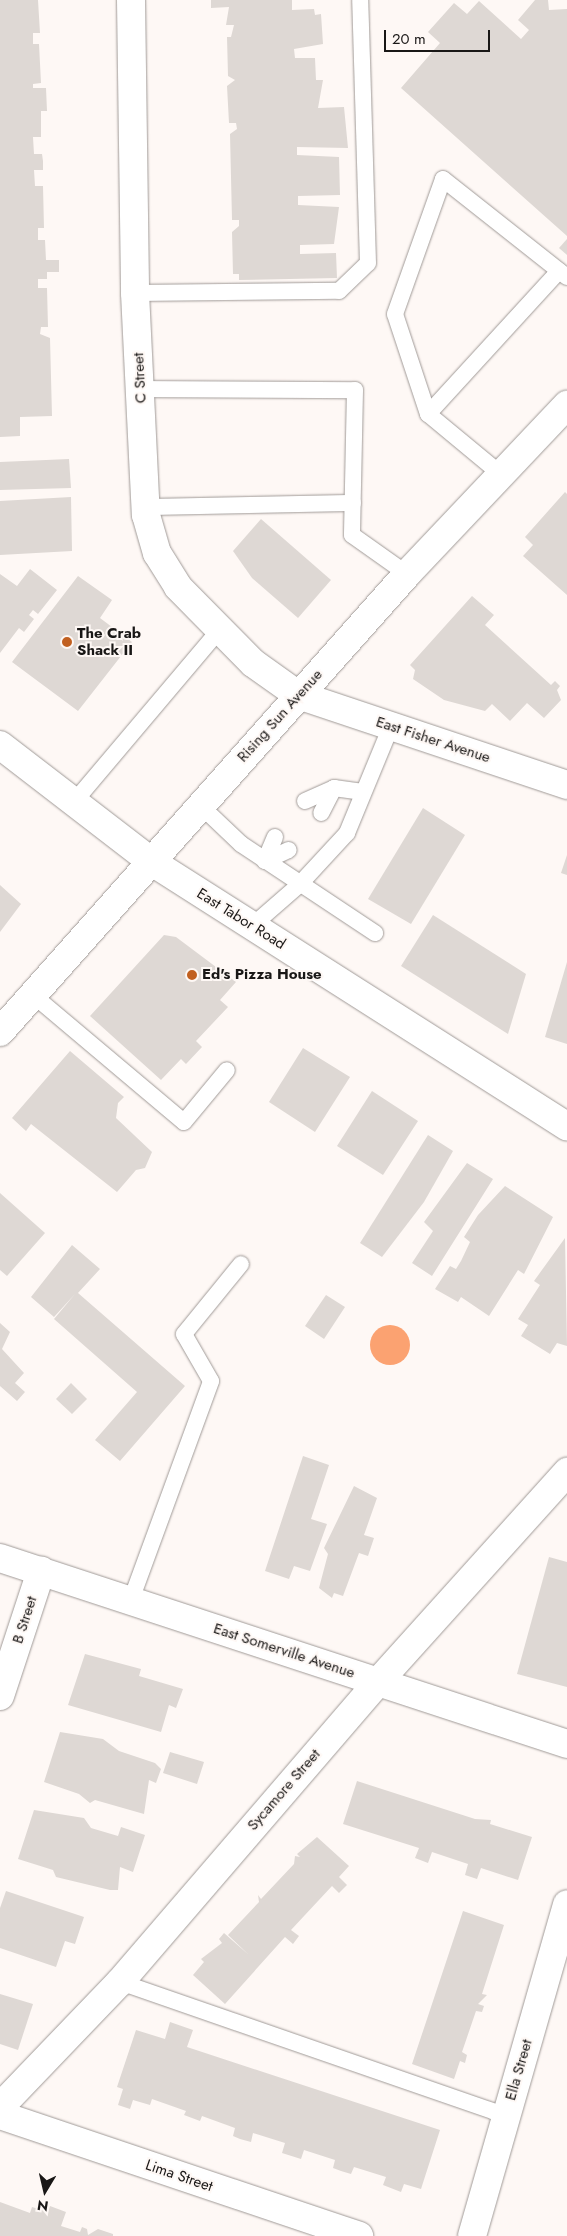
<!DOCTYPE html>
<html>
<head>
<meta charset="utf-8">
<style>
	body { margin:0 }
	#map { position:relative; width:567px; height:2236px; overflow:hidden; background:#fef8f5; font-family:Jost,sans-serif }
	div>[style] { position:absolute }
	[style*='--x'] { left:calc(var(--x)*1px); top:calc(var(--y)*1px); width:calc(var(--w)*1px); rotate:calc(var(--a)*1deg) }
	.water>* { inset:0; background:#fba271 }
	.round { border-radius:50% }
	.building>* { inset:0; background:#ded8d4 }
	.roads { filter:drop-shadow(0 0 1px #a09a97) drop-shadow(0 0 1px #a09a97) }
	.lane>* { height:16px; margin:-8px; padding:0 8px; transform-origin:8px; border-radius:8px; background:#fff }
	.street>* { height:28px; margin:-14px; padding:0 14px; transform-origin:14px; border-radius:14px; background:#fff }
	.secondary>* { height:28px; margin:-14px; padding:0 14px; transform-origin:14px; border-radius:14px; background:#fff }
	.dots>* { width:14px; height:14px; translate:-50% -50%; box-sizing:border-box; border:2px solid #fef8f5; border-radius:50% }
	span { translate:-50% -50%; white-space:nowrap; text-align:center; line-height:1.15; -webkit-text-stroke:4px #fef8f5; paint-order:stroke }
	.street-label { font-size:15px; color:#191716 }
	.poi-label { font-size:15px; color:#191716; font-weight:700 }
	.left { translate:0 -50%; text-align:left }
	.north { position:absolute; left:20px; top:2166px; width:50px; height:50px; -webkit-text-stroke:4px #fef8f5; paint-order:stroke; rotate:189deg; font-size:14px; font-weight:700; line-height:20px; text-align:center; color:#191716 }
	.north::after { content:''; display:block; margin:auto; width:18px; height:22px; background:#191716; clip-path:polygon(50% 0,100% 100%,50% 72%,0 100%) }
	.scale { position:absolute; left:384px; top:30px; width:106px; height:22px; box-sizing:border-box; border:2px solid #191716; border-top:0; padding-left:6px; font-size:15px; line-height:18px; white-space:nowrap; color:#191716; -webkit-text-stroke:4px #fef8f5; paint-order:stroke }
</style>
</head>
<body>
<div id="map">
	<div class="water">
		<i class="round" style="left:370px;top:1325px;width:40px;height:40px"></i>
	</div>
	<div class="building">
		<i style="clip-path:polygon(0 0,38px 0,40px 33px,33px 33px,33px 44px,39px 44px,41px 83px,33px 84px,33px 88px,46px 88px,47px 111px,41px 111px,41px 137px,33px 137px,34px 154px,42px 154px,43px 161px,43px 170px,34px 170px,35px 186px,43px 186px,44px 228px,38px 228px,38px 240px,45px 240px,46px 260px,59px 260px,59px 272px,47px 272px,47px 279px,38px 279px,38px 288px,47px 288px,48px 327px,41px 327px,40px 334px,50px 338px,52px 416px,20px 417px,20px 436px,0 437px)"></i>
		<i style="clip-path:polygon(211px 0,292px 0,292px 10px,314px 9px,315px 15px,321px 14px,323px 44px,294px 49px,295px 58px,315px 58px,316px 80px,323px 80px,318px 108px,344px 107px,348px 148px,297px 147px,297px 155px,339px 157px,340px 195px,298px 196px,298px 205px,339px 207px,334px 244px,300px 245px,300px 254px,336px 253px,337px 278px,239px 280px,239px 274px,233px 274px,232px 232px,239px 226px,239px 220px,232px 220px,230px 134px,237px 129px,236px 123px,229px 123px,227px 86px,235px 80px,228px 76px,227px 37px,231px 37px,234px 25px,226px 25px,229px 7px,211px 8px)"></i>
		<i style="clip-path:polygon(535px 0,548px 0,549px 10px,567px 9px,567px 236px,401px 88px,440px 43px,428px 32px,454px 3px,467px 14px,479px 1px,521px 39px,529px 30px,518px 20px)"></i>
		<i style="clip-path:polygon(567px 239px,567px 255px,559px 248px)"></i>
		<i style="clip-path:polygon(69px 459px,71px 488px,0 490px,0 462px)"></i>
		<i style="clip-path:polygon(565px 492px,567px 494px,567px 595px,523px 556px,533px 545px,525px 537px)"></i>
		<i style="clip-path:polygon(71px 497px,72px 551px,0 555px,0 501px)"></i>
		<i style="clip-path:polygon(261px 519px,331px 580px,298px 618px,252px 578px,233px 551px)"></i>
		<i style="clip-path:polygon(30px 569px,57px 590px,38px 614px,33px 610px,29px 615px,34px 619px,24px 632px,19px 628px,0 653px,0 574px,17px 586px)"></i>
		<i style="clip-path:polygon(78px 576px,112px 600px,100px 618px,132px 642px,78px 711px,12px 662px)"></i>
		<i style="clip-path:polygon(472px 596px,494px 615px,485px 625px,551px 685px,555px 681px,560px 686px,557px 690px,561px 700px,544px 718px,527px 703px,510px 721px,492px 704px,485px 711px,444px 700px,413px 679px,415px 670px,410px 665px)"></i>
		<i style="clip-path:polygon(423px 808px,465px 835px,411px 924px,368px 899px)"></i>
		<i style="clip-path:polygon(567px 855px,567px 875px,561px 873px)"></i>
		<i style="clip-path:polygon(0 885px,21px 904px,0 932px)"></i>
		<i style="clip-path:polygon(433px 915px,526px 974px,508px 1034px,401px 966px)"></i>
		<i style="clip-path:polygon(164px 935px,176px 937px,236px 982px,220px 1000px,228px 1007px,196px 1041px,202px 1047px,186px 1064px,181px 1059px,161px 1080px,90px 1016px)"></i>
		<i style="clip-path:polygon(567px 962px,567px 1044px,545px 1037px)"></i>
		<i style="clip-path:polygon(303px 1048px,350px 1077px,315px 1132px,269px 1102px)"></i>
		<i style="clip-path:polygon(70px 1051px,124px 1097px,118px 1103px,116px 1118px,152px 1152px,145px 1168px,136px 1170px,117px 1192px,31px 1124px,26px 1131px,12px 1118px)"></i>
		<i style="clip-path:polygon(372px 1091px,418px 1121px,383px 1175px,337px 1146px)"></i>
		<i style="clip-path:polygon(428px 1135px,453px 1151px,424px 1202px,382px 1257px,360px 1243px)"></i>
		<i style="clip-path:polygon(467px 1163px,493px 1179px,432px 1276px,412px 1263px,433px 1231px,424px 1222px)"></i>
		<i style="clip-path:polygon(505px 1186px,553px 1217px,524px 1274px,518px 1270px,489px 1316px,461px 1297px,458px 1302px,435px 1289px,450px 1266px,456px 1269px,461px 1261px,470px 1242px,464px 1237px,478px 1215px)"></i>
		<i style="clip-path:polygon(0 1193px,45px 1233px,7px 1276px,0 1270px)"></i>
		<i style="clip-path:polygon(565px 1238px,567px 1346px,557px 1343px,550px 1354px,521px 1336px,528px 1325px,518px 1319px,540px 1285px,534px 1281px)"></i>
		<i style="clip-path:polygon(72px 1245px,100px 1269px,78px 1293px,185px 1386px,120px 1461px,95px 1440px,137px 1392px,54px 1319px,75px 1294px,54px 1317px,31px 1297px)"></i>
		<i style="clip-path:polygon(326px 1295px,345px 1307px,324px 1339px,305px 1326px)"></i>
		<i style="clip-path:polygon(0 1323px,10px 1332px,2px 1349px,24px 1373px,15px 1383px,25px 1392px,17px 1401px,0 1386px)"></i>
		<i style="clip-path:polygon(71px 1383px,87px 1399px,72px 1414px,56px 1399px)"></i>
		<i style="clip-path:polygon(303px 1456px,329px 1465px,311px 1519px,327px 1524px,310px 1571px,294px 1566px,289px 1579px,265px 1571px)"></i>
		<i style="clip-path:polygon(354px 1486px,377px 1498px,364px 1535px,374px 1538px,368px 1556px,359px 1553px,343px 1596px,334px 1593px,332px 1598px,319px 1588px,328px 1554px,324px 1548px)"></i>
		<i style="clip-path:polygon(549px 1557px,567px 1562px,567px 1687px,517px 1674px)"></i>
		<i style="clip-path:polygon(85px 1654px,141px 1669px,139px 1676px,183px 1689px,176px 1708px,169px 1705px,161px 1732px,68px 1705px)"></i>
		<i style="clip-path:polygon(60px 1732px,103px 1739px,119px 1751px,155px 1763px,161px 1769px,156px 1783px,149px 1780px,144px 1814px,95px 1800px,90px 1803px,79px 1794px,44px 1782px)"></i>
		<i style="clip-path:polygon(170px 1752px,204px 1762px,197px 1784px,163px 1773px)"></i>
		<i style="clip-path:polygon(357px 1781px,475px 1819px,491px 1820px,490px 1824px,532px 1837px,518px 1880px,481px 1868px,477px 1879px,465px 1875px,468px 1864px,432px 1852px,428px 1863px,415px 1858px,419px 1848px,343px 1824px)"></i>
		<i style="clip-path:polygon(34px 1810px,84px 1818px,91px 1828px,118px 1836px,121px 1827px,145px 1835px,133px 1872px,120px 1867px,118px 1890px,110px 1890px,56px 1877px,53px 1870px,18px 1859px)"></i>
		<i style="clip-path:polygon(317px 1837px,349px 1866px,339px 1877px,347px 1885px,339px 1893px,332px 1886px,291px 1930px,299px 1936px,293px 1944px,285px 1937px,225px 2004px,193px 1975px,204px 1962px,201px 1959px,222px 1943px,219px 1939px,224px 1933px,249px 1955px,228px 1935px,259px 1902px,258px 1895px,261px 1899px,294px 1864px,295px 1856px,300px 1857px,297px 1854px)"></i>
		<i style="clip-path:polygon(6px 1891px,84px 1917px,75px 1944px,65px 1941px,56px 1967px,0 1948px,0 1908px)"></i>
		<i style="clip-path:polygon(463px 1911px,504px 1925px,482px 1994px,487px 1995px,478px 2004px,484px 2006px,482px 2012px,476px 2011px,462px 2052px,467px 2055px,465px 2063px,460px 2061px,454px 2079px,412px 2064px)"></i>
		<i style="clip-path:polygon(0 1994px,33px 2004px,18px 2050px,0 2044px)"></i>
		<i style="clip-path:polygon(170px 2022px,193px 2030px,187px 2047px,440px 2130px,421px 2189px,404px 2184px,401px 2192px,383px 2185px,386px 2177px,354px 2167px,351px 2174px,341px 2171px,333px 2168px,335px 2160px,304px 2150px,301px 2159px,282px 2153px,285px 2143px,253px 2133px,251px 2142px,240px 2139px,233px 2136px,235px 2128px,202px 2116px,200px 2121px,184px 2115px,186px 2111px,152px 2099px,150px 2105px,133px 2100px,130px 2109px,118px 2105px,123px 2089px,117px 2087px,136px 2030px,165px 2039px)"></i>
		<i style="clip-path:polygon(0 2202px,30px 2213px,32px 2207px,48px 2212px,50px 2206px,66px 2212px,61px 2226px,80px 2232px,82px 2227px,87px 2229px,88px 2235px,98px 2229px,113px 2234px,113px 2236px,0 2236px)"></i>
	</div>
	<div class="roads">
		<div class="lane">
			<i style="--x:135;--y:293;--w:204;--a:-0.6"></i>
			<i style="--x:339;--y:291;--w:40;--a:-44"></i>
			<i style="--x:368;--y:263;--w:263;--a:-91.7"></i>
			<i style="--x:140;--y:389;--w:215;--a:0.3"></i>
			<i style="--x:355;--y:390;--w:145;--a:91.2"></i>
			<i style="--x:352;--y:535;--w:67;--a:35.3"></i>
			<i style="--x:428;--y:414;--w:194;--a:-47.5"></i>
			<i style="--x:503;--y:476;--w:97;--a:-140.4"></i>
			<i style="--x:428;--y:414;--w:105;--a:-108.3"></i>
			<i style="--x:395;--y:314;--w:143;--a:-70.4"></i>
			<i style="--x:443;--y:179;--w:158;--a:38.3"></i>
			<i style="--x:146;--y:507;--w:207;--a:-1.1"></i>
			<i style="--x:334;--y:788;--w:29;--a:8"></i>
			<i style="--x:305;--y:801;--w:32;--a:-24"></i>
			<i style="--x:334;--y:788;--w:28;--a:117"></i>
			<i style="--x:74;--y:802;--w:226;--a:-49.8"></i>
			<i style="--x:201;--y:806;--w:55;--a:43.5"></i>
			<i style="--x:241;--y:844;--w:161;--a:33.6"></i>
			<i style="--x:275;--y:837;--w:26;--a:113"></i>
			<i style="--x:265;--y:861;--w:26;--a:-25"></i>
			<i style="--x:252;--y:926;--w:62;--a:-41.1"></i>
			<i style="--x:299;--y:885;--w:71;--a:-47.3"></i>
			<i style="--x:347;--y:833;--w:116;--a:-67.6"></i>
			<i style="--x:33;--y:995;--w:197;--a:40.1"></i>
			<i style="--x:184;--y:1122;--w:67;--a:-50.4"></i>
			<i style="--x:131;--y:1600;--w:233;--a:-69.9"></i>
			<i style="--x:211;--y:1381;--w:54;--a:-119.9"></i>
			<i style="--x:184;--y:1334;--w:90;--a:-50.8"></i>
			<i style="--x:120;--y:1982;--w:409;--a:19.1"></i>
		</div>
		<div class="street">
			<i style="--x:131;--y:0;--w:293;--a:89.2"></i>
			<i style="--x:135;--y:293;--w:222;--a:87.2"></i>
			<i style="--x:146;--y:515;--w:40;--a:74"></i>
			<i style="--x:157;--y:553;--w:40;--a:58"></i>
			<i style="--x:178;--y:587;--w:107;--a:45.4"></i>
			<i style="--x:253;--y:663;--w:55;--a:35.4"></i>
			<i style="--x:298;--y:695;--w:284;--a:18.5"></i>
			<i style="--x:0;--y:1558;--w:597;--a:18.16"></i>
			<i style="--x:0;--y:1696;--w:132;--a:-71.8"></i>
			<i style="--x:0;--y:2107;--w:173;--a:-46.2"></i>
			<i style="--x:120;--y:1982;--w:396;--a:-49.3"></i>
			<i style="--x:378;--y:1682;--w:283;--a:-48"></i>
			<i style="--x:0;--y:2115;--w:379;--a:18.6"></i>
			<i style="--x:472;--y:2236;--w:345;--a:-74"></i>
		</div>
		<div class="secondary">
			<i style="--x:0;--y:745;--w:192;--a:37.6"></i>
			<i style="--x:152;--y:862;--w:492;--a:32.5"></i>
			<i style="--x:0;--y:1032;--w:613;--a:-48.37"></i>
			<i style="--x:407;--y:574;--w:233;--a:-46.6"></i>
		</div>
	</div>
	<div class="dots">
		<i style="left:67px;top:642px;background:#c16020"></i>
		<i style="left:192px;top:975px;background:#c16020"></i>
	</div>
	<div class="street-label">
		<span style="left:140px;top:378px;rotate:-93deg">C Street</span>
		<span style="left:280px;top:716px;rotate:-48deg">Rising Sun Avenue</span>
		<span style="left:433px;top:740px;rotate:18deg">East Fisher Avenue</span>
		<span style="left:241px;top:919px;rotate:32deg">East Tabor Road</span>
		<span style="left:25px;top:1620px;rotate:-72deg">B Street</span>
		<span style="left:284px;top:1651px;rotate:18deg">East Somerville Avenue</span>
		<span style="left:284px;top:1790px;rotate:-49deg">Sycamore Street</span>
		<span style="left:519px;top:2070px;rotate:-74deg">Ella Street</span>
		<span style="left:179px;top:2176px;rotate:19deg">Lima Street</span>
	</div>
	<div class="poi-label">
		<span class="left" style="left:77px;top:642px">The Crab<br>Shack II</span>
		<span class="left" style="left:202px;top:975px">Ed's Pizza House</span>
	</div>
	<div class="north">N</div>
	<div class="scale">20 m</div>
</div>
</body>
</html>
